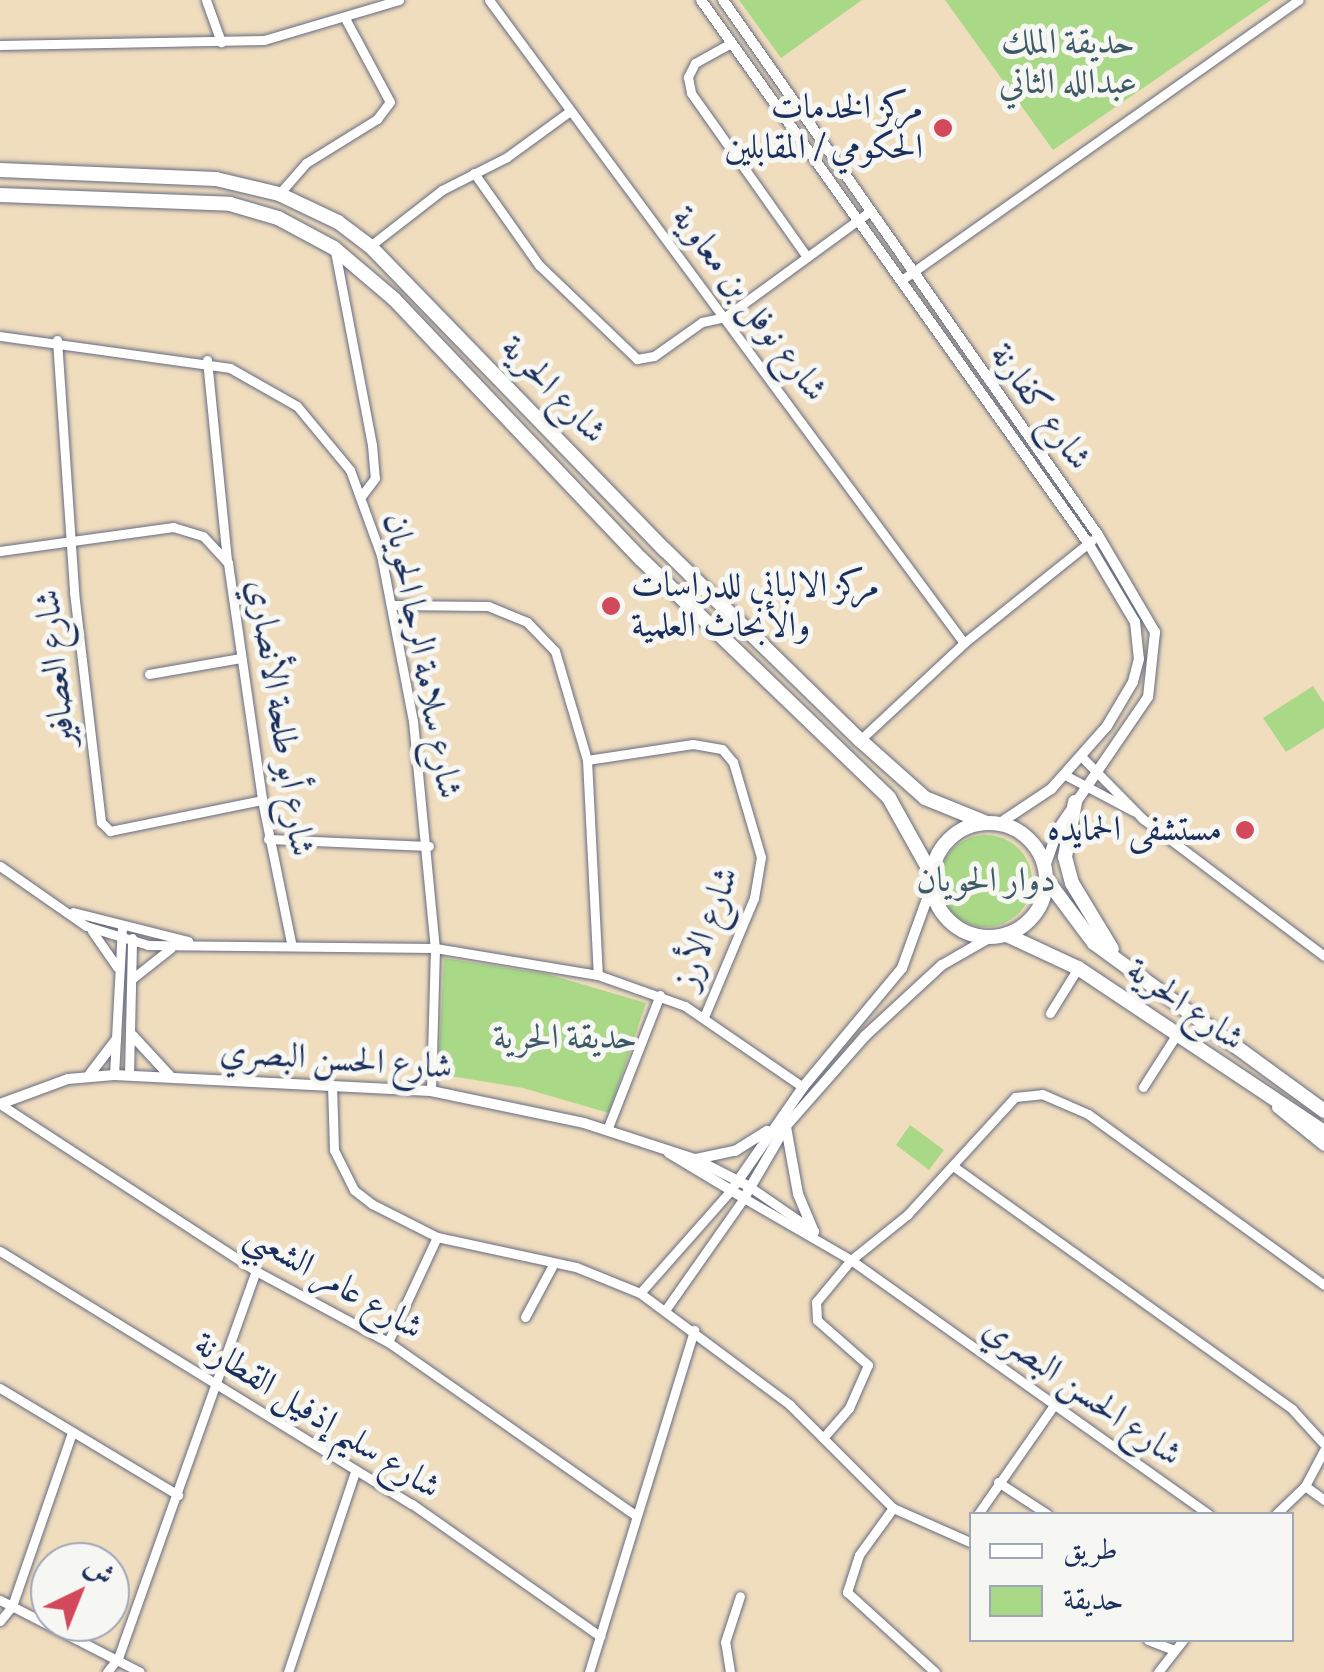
<!DOCTYPE html>
<html>
<head>
<meta charset="utf-8">
<style>
	body { margin:0 }
	#map { position:relative; width:1324px; height:1672px; overflow:hidden; background:#f0ddbe; font-family:"IM FELL DW Pica",Amiri,serif }
	div>[style] { position:absolute }
	[style*='--x'] { left:calc(var(--x)*1px); top:calc(var(--y)*1px); width:calc(var(--w)*1px); rotate:calc(var(--a)*1deg) }
	.green>* { inset:0; background:#a9d987 }
	.round { border-radius:50% }
	.roads { filter:drop-shadow(0 0 2px #666c80) drop-shadow(0 0 2px #666c80) }
	.minor>* { height:9px; margin:-4.5px; padding:0 4.5px; transform-origin:4.5px; border-radius:4.5px; background:#fff }
	.tertiary>* { height:10px; margin:-5px; padding:0 5px; transform-origin:5px; border-radius:5px; background:#fff }
	.secondary>* { height:11px; margin:-5.5px; padding:0 5.5px; transform-origin:5.5px; border-radius:5.5px; background:#fff }
	.trunk>* { height:14px; margin:-7px; padding:0 7px; transform-origin:7px; border-radius:7px; background:#fff }
	.trunk>.ring { margin:-7px; padding:0; box-sizing:content-box; background:none; border:14px solid #fff; border-radius:50% }
	.dots>* { width:28px; height:28px; translate:-50% -50%; box-sizing:border-box; border:5px solid #f6f6f2; border-radius:50% }
	span { translate:-50% -50%; white-space:nowrap; text-align:center; line-height:1.15; -webkit-text-stroke:10px #f6f6f2; paint-order:stroke }
	.park-label { font-size:35px; color:#3e5a68 }
	.poi-label { font-size:35px; color:#1b2f5e }
	.right { translate:-100% -50%; text-align:right }
	.left { translate:0 -50%; text-align:left }
	.street-label { font-size:35px; color:#1b2f5e }
	.legend { position:absolute; left:969px; top:1512px; width:325px; height:130px; box-sizing:border-box; background:#f6f6f2; border:2px solid #9ea6b7; margin:0; padding:12px 18px; list-style:none; font-size:30px; color:#1b2f5e }
	.legend li { display:flex; align-items:center; gap:20px; height:50px }
	.legend b { width:50px; border:2px solid #9ea6b7 }
	.north { position:absolute; left:30px; top:1542px; width:100px; height:100px; box-sizing:border-box; background:#f6f6f2; border:2px solid #9ea6b7; border-radius:50%; rotate:43deg; font-size:28px; font-weight:700; line-height:40px; text-align:center; color:#1b2f5e }
	.north::after { content:''; display:block; margin:auto; width:35px; height:45px; background:#d1495b; clip-path:polygon(50% 0,100% 100%,50% 72%,0 100%) }
</style>
</head>
<body>
<div id="map">
	<div class="green">
		<i style="clip-path:polygon(739px 0,862px 0,781px 58px)"></i>
		<i style="clip-path:polygon(945px 0,1271px 0,1053px 150px)"></i>
		<i style="clip-path:polygon(1313px 686px,1324px 703px,1324px 728px,1286px 752px,1263px 718px)"></i>
		<i class="round" style="left:940px;top:835px;width:92px;height:92px"></i>
		<i style="clip-path:polygon(444px 958px,547px 974px,646px 1003px,609px 1113px,523px 1088px,438px 1074px)"></i>
		<i style="clip-path:polygon(910px 1125px,944px 1150px,929px 1170px,896px 1145px)"></i>
	</div>
	<div class="roads">
		<div class="minor">
			<i style="--x:206;--y:0;--w:45;--a:70.3"></i>
			<i style="--x:489;--y:0;--w:799;--a:53.55"></i>
			<i style="--x:731;--y:43;--w:41;--a:150.9"></i>
			<i style="--x:695;--y:63;--w:16;--a:117"></i>
			<i style="--x:688;--y:77;--w:16;--a:79"></i>
			<i style="--x:691;--y:93;--w:201;--a:54.7"></i>
			<i style="--x:0;--y:45;--w:264;--a:-1.1"></i>
			<i style="--x:264;--y:40;--w:141;--a:-16.5"></i>
			<i style="--x:474;--y:173;--w:113;--a:54.8"></i>
			<i style="--x:539;--y:265;--w:136;--a:43.8"></i>
			<i style="--x:637;--y:359;--w:17;--a:-10"></i>
			<i style="--x:654;--y:356;--w:59;--a:-35.3"></i>
			<i style="--x:702;--y:322;--w:24;--a:-12"></i>
			<i style="--x:725;--y:317;--w:178;--a:-36.1"></i>
			<i style="--x:279;--y:194;--w:41;--a:-48.9"></i>
			<i style="--x:306;--y:163;--w:84;--a:-31.8"></i>
			<i style="--x:377;--y:119;--w:21;--a:-53"></i>
			<i style="--x:390;--y:102;--w:93;--a:-118.2"></i>
			<i style="--x:370;--y:246;--w:91;--a:-37.9"></i>
			<i style="--x:442;--y:190;--w:73;--a:-26.9"></i>
			<i style="--x:507;--y:157;--w:78;--a:-36.1"></i>
			<i style="--x:335;--y:251;--w:197;--a:79.2"></i>
			<i style="--x:372;--y:445;--w:33;--a:85"></i>
			<i style="--x:375;--y:478;--w:21;--a:127"></i>
			<i style="--x:903;--y:279;--w:484;--a:-35.2"></i>
			<i style="--x:0;--y:336;--w:232;--a:7.9"></i>
			<i style="--x:230;--y:368;--w:77;--a:29.6"></i>
			<i style="--x:297;--y:406;--w:83;--a:50.4"></i>
			<i style="--x:350;--y:470;--w:90;--a:70"></i>
			<i style="--x:381;--y:555;--w:169;--a:79.1"></i>
			<i style="--x:413;--y:721;--w:228;--a:84.5"></i>
			<i style="--x:435;--y:948;--w:143;--a:91.6"></i>
			<i style="--x:57;--y:340;--w:253;--a:86.1"></i>
			<i style="--x:74;--y:592;--w:232;--a:83.3"></i>
			<i style="--x:101;--y:822;--w:13;--a:45"></i>
			<i style="--x:110;--y:831;--w:155;--a:-11.5"></i>
			<i style="--x:207;--y:360;--w:201;--a:84.3"></i>
			<i style="--x:0;--y:551;--w:175;--a:-7.9"></i>
			<i style="--x:173;--y:527;--w:31;--a:17"></i>
			<i style="--x:203;--y:536;--w:37;--a:47"></i>
			<i style="--x:228;--y:563;--w:239;--a:81.8"></i>
			<i style="--x:262;--y:800;--w:146;--a:78.5"></i>
			<i style="--x:392;--y:605;--w:96;--a:0.6"></i>
			<i style="--x:488;--y:606;--w:42;--a:22.3"></i>
			<i style="--x:527;--y:622;--w:40;--a:46"></i>
			<i style="--x:555;--y:651;--w:114;--a:73.6"></i>
			<i style="--x:587;--y:760;--w:215;--a:87.1"></i>
			<i style="--x:149;--y:674;--w:93;--a:-9.9"></i>
			<i style="--x:860;--y:740;--w:142;--a:-43"></i>
			<i style="--x:964;--y:643;--w:164;--a:-38.8"></i>
			<i style="--x:1083;--y:758;--w:86;--a:45.5"></i>
			<i style="--x:1143;--y:819;--w:227;--a:37.1"></i>
			<i style="--x:587;--y:760;--w:107;--a:-8.6"></i>
			<i style="--x:693;--y:744;--w:29;--a:10"></i>
			<i style="--x:722;--y:749;--w:17;--a:50"></i>
			<i style="--x:733;--y:762;--w:99;--a:73.6"></i>
			<i style="--x:761;--y:857;--w:42;--a:99.7"></i>
			<i style="--x:754;--y:898;--w:129;--a:112.8"></i>
			<i style="--x:1065;--y:775;--w:77;--a:27.9"></i>
			<i style="--x:268;--y:839;--w:161;--a:2.5"></i>
			<i style="--x:0;--y:866;--w:105;--a:34.9"></i>
			<i style="--x:86;--y:926;--w:65;--a:17"></i>
			<i style="--x:148;--y:945;--w:287;--a:0.6"></i>
			<i style="--x:435;--y:948;--w:165;--a:9.4"></i>
			<i style="--x:598;--y:975;--w:92;--a:19.6"></i>
			<i style="--x:685;--y:1006;--w:143;--a:34.5"></i>
			<i style="--x:73;--y:912;--w:119;--a:14.2"></i>
			<i style="--x:92;--y:931;--w:44;--a:55.2"></i>
			<i style="--x:133;--y:978;--w:48;--a:-38.3"></i>
			<i style="--x:1050;--y:1013;--w:53;--a:-58.1"></i>
			<i style="--x:114;--y:1075;--w:147;--a:-86.9"></i>
			<i style="--x:129;--y:1075;--w:137;--a:-88.7"></i>
			<i style="--x:332;--y:1085;--w:65;--a:88.2"></i>
			<i style="--x:334;--y:1150;--w:45;--a:63.4"></i>
			<i style="--x:354;--y:1190;--w:23;--a:38"></i>
			<i style="--x:372;--y:1204;--w:73;--a:26.9"></i>
			<i style="--x:437;--y:1237;--w:142;--a:12.2"></i>
			<i style="--x:576;--y:1267;--w:69;--a:22.1"></i>
			<i style="--x:640;--y:1293;--w:187;--a:36.7"></i>
			<i style="--x:790;--y:1405;--w:146;--a:45"></i>
			<i style="--x:893;--y:1508;--w:86;--a:23.9"></i>
			<i style="--x:1143;--y:1087;--w:59;--a:-57.4"></i>
			<i style="--x:0;--y:1104;--w:306;--a:33.1"></i>
			<i style="--x:256;--y:1271;--w:150;--a:28.3"></i>
			<i style="--x:388;--y:1342;--w:302;--a:35"></i>
			<i style="--x:607;--y:1130;--w:145;--a:-68.6"></i>
			<i style="--x:953;--y:1166;--w:417;--a:35.6"></i>
			<i style="--x:1292;--y:1409;--w:47;--a:47.6"></i>
			<i style="--x:750;--y:1187;--w:78;--a:34.5"></i>
			<i style="--x:0;--y:1251;--w:483;--a:31.6"></i>
			<i style="--x:412;--y:1504;--w:230;--a:35.1"></i>
			<i style="--x:640;--y:1293;--w:137;--a:-48.5"></i>
			<i style="--x:666;--y:1309;--w:136;--a:-54.9"></i>
			<i style="--x:744;--y:1198;--w:124;--a:30.1"></i>
			<i style="--x:851;--y:1260;--w:439;--a:35.4"></i>
			<i style="--x:525;--y:1317;--w:61;--a:-61.8"></i>
			<i style="--x:388;--y:1342;--w:116;--a:-65"></i>
			<i style="--x:0;--y:1388;--w:208;--a:31"></i>
			<i style="--x:823;--y:1438;--w:40;--a:-49"></i>
			<i style="--x:849;--y:1408;--w:47;--a:-66.2"></i>
			<i style="--x:868;--y:1365;--w:68;--a:-138.6"></i>
			<i style="--x:817;--y:1320;--w:18;--a:-93"></i>
			<i style="--x:816;--y:1302;--w:55;--a:-50.2"></i>
			<i style="--x:851;--y:1260;--w:72;--a:-38.8"></i>
			<i style="--x:907;--y:1215;--w:160;--a:-47.5"></i>
			<i style="--x:1015;--y:1097;--w:27;--a:-6"></i>
			<i style="--x:1042;--y:1094;--w:50;--a:23.5"></i>
			<i style="--x:1088;--y:1114;--w:291;--a:35.9"></i>
			<i style="--x:998;--y:1482;--w:59;--a:33.1"></i>
			<i style="--x:1305;--y:1486;--w:24;--a:36"></i>
			<i style="--x:893;--y:1508;--w:58;--a:125.9"></i>
			<i style="--x:859;--y:1555;--w:39;--a:108"></i>
			<i style="--x:847;--y:1592;--w:119;--a:42.3"></i>
			<i style="--x:978;--y:1514;--w:129;--a:-55.1"></i>
			<i style="--x:1276;--y:1514;--w:40;--a:-44"></i>
			<i style="--x:1305;--y:1486;--w:40;--a:-62"></i>
			<i style="--x:0;--y:1600;--w:157;--a:27.2"></i>
			<i style="--x:0;--y:1621;--w:19;--a:-51"></i>
			<i style="--x:12;--y:1606;--w:183;--a:-70.9"></i>
			<i style="--x:1148;--y:1640;--w:28;--a:21"></i>
			<i style="--x:107;--y:1672;--w:18;--a:-52"></i>
			<i style="--x:118;--y:1658;--w:411;--a:-70.4"></i>
			<i style="--x:288;--y:1672;--w:211;--a:-71.5"></i>
			<i style="--x:589;--y:1672;--w:358;--a:-72.9"></i>
			<i style="--x:730;--y:1672;--w:30;--a:-99"></i>
			<i style="--x:725;--y:1642;--w:48;--a:-71.9"></i>
			<i style="--x:1158;--y:1672;--w:41;--a:-52"></i>
		</div>
		<div class="tertiary">
			<i style="--x:701;--y:0;--w:667;--a:54.52"></i>
			<i style="--x:1088;--y:543;--w:92;--a:59.3"></i>
			<i style="--x:1135;--y:622;--w:37;--a:84"></i>
			<i style="--x:1139;--y:659;--w:24;--a:105"></i>
			<i style="--x:1133;--y:682;--w:51;--a:120.6"></i>
			<i style="--x:1107;--y:726;--w:84;--a:131.6"></i>
			<i style="--x:1051;--y:789;--w:61;--a:146.3"></i>
			<i style="--x:723;--y:0;--w:653;--a:54.97"></i>
			<i style="--x:1098;--y:535;--w:113;--a:59.6"></i>
			<i style="--x:1155;--y:632;--w:65;--a:96.1"></i>
			<i style="--x:1148;--y:697;--w:160;--a:124.3"></i>
			<i style="--x:1058;--y:829;--w:39;--a:109"></i>
			<i style="--x:132;--y:1035;--w:56;--a:47.2"></i>
			<i style="--x:90;--y:1074;--w:43;--a:-52.6"></i>
			<i style="--x:0;--y:1104;--w:72;--a:-20.2"></i>
			<i style="--x:68;--y:1079;--w:46;--a:-5"></i>
			<i style="--x:114;--y:1075;--w:317;--a:2.9"></i>
			<i style="--x:431;--y:1091;--w:156;--a:11.8"></i>
			<i style="--x:584;--y:1123;--w:117;--a:18"></i>
			<i style="--x:695;--y:1159;--w:62;--a:27"></i>
			<i style="--x:786;--y:1127;--w:68;--a:79.8"></i>
			<i style="--x:798;--y:1194;--w:41;--a:67.2"></i>
			<i style="--x:669;--y:1153;--w:87;--a:31"></i>
			<i style="--x:744;--y:1198;--w:83;--a:-59.7"></i>
			<i style="--x:786;--y:1126;--w:120;--a:-48.7"></i>
			<i style="--x:865;--y:1036;--w:105;--a:-42.7"></i>
			<i style="--x:942;--y:965;--w:54;--a:-29.9"></i>
			<i style="--x:696;--y:1159;--w:40;--a:-12"></i>
			<i style="--x:735;--y:1151;--w:38;--a:-32"></i>
			<i style="--x:735;--y:1185;--w:119;--a:-55.2"></i>
			<i style="--x:803;--y:1087;--w:155;--a:-50.2"></i>
			<i style="--x:902;--y:968;--w:88;--a:-70.1"></i>
		</div>
		<div class="secondary">
			<i style="--x:1277;--y:1107;--w:60;--a:39"></i>
		</div>
		<div class="trunk">
			<i style="--x:0;--y:170;--w:216;--a:2.4"></i>
			<i style="--x:216;--y:179;--w:65;--a:13.4"></i>
			<i style="--x:279;--y:194;--w:65;--a:25.4"></i>
			<i style="--x:338;--y:222;--w:40;--a:37"></i>
			<i style="--x:370;--y:246;--w:424;--a:45.9"></i>
			<i style="--x:665;--y:550;--w:272;--a:44.3"></i>
			<i style="--x:860;--y:740;--w:87;--a:41.7"></i>
			<i style="--x:925;--y:798;--w:64;--a:22.1"></i>
			<i style="--x:0;--y:195;--w:230;--a:2.2"></i>
			<i style="--x:230;--y:204;--w:50;--a:16.3"></i>
			<i style="--x:278;--y:218;--w:64;--a:28.2"></i>
			<i style="--x:334;--y:248;--w:79;--a:40.4"></i>
			<i style="--x:394;--y:299;--w:359;--a:46.5"></i>
			<i style="--x:641;--y:559;--w:344;--a:43.9"></i>
			<i style="--x:889;--y:798;--w:88;--a:60.8"></i>
			<i style="--x:1075;--y:802;--w:56;--a:100.3"></i>
			<i style="--x:1065;--y:857;--w:27;--a:75"></i>
			<i style="--x:1072;--y:883;--w:77;--a:58.8"></i>
			<i class="ring" style="left:932px;top:823px;width:100px;height:100px"></i>
			<i style="--x:1047;--y:880;--w:79;--a:53.3"></i>
			<i style="--x:1094;--y:943;--w:285;--a:36.1"></i>
			<i style="--x:1007;--y:935;--w:78;--a:24.9"></i>
			<i style="--x:1078;--y:968;--w:296;--a:33.7"></i>
		</div>
	</div>
	<div class="dots">
		<i style="left:943px;top:128px;background:#d1495b"></i>
		<i style="left:611px;top:606px;background:#d1495b"></i>
		<i style="left:1245px;top:830px;background:#d1495b"></i>
	</div>
	<div class="park-label">
		<span style="left:1068px;top:63px">حديقة الملك<br>عبدالله الثاني</span>
		<span style="left:986px;top:881px">دوار الحويان</span>
		<span style="left:565px;top:1038px">حديقة الحرية</span>
	</div>
	<div class="poi-label">
		<span class="right" style="left:923px;top:128px">مركز الخدمات<br>الحكومي / المقابلين</span>
		<span class="left" style="left:631px;top:606px">مركز الالباني للدراسات<br>والأبحاث العلمية</span>
		<span class="right" style="left:1222px;top:830px">مستشفى الحمايده</span>
	</div>
	<div class="street-label">
		<span style="left:749px;top:304px;rotate:53deg">شارع نوفل بن معاوية</span>
		<span style="left:553px;top:390px;rotate:46deg">شارع الحرية</span>
		<span style="left:1040px;top:407px;rotate:54deg">شارع كفارنة</span>
		<span style="left:422px;top:656px;rotate:79deg">شارع سلامة الرجا الحويان</span>
		<span style="left:56px;top:668px;rotate:-96deg">شارع العصافير</span>
		<span style="left:280px;top:718px;rotate:81deg">شارع أبو طلحة الأنصاري</span>
		<span style="left:707px;top:928px;rotate:-70deg">شارع الأرز</span>
		<span style="left:1185px;top:1005px;rotate:35deg">شارع الحرية</span>
		<span style="left:336px;top:1060px;rotate:4deg">شارع الحسن البصري</span>
		<span style="left:334px;top:1282px;rotate:30deg">شارع عامر الشعبي</span>
		<span style="left:1082px;top:1392px;rotate:35deg">شارع الحسن البصري</span>
		<span style="left:317px;top:1416px;rotate:32deg">شارع سليم إذفيل القطارنة</span>
	</div>
	<ul class="legend">
	<li><b style="height:12px;background:#fff"></b>طريق</li>
	<li><b style="height:28px;background:#a9d987"></b>حديقة</li>
	</ul>
	<div class="north">ش</div>
</div>
</body>
</html>
